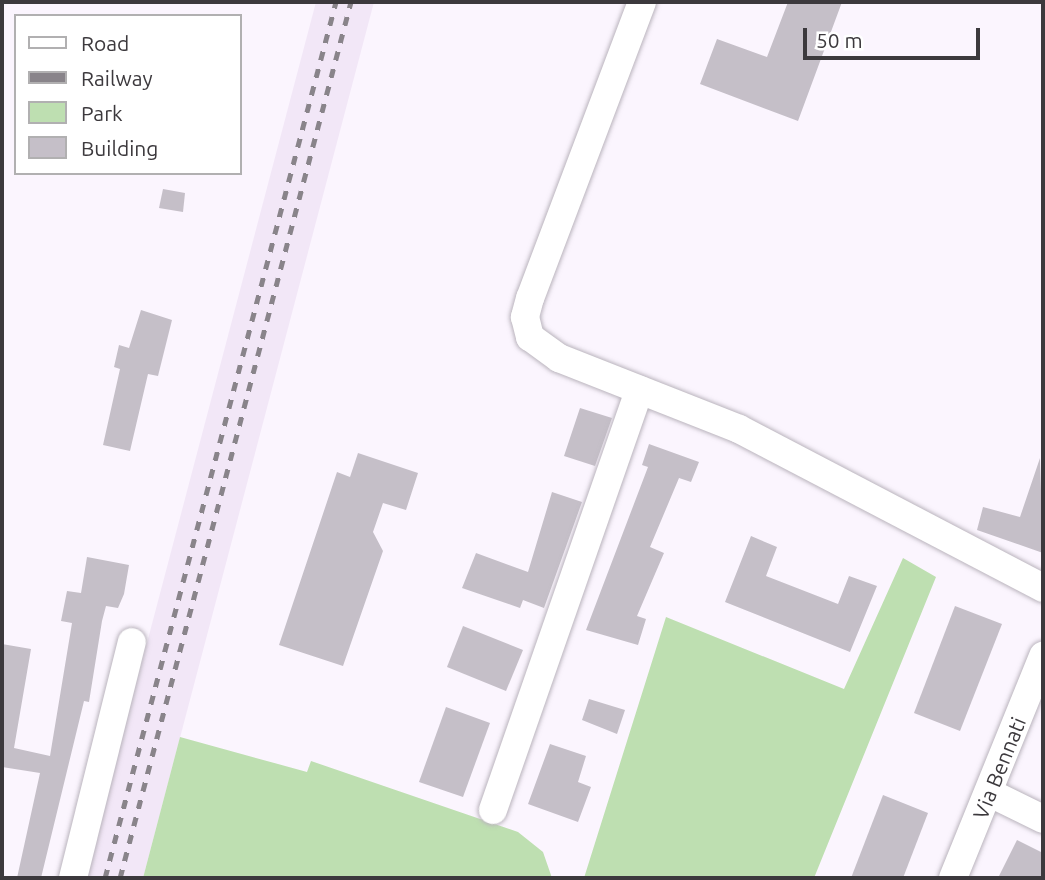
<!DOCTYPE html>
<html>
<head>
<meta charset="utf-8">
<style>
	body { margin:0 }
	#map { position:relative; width:1045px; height:880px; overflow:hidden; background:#fbf5fe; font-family:Ubuntu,sans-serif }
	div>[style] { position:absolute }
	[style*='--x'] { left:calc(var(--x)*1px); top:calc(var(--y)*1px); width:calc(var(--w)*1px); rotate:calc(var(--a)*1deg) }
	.built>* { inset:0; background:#f2e7f7 }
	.green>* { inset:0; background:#bedfb1 }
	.building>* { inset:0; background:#c5bfc8 }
	.roads { filter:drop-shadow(0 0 2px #bab4bd) drop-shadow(0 0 2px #bab4bd) }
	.street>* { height:28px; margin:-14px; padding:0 14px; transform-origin:14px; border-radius:14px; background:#fff }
	.rail>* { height:5px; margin-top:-2.5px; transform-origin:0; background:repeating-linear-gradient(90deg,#89848a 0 9px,transparent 0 18px) }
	span { translate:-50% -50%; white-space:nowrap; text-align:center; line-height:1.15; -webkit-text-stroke:5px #fff; paint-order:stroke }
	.street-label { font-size:21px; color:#3c393d }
	.frame { position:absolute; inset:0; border:4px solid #3c393d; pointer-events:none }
	.legend { position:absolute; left:14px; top:14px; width:228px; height:161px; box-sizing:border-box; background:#fff; border:2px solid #b1b0b1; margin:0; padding:9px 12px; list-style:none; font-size:21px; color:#3c393d }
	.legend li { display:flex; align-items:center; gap:14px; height:35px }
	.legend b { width:35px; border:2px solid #b1b0b1 }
	.scale { position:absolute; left:803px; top:28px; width:177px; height:32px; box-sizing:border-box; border:4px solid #3c393d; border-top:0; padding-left:9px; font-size:21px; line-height:24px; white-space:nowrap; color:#3c393d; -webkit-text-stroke:5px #fff; paint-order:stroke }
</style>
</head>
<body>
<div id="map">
	<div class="built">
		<i style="clip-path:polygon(316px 2px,374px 2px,143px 878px,85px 878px)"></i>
	</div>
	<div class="green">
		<i style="clip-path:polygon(903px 558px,936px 577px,814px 878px,584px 878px,666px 617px,844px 689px)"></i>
		<i style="clip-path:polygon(180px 737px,307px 772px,311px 761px,518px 832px,543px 852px,552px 878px,143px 878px)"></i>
	</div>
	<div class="building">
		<i style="clip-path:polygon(788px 2px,842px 2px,798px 121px,700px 84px,717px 39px,767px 57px)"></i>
		<i style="clip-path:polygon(163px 189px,185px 193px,183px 212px,159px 208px)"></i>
		<i style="clip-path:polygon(141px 310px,172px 320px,158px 376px,148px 374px,130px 451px,103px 445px,120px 369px,114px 367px,119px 345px,129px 348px)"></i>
		<i style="clip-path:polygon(580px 408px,612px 418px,595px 466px,564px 456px)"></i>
		<i style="clip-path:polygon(649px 444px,699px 462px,691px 482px,679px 478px,650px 547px,664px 553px,637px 616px,646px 619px,638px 645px,586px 630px,648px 467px,642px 465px)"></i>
		<i style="clip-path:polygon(358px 453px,418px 473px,406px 510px,383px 503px,373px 532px,383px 551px,343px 666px,279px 645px,337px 472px,350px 477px)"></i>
		<i style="clip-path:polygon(1040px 458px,1043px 553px,977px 530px,983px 507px,1020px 517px)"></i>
		<i style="clip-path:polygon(552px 492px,582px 502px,544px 608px,523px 600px,520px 608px,462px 588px,476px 553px,528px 572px)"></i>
		<i style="clip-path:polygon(751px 536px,777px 547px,766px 576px,838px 604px,849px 576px,877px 586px,850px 652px,725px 602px)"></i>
		<i style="clip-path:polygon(87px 557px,129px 565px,124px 594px,118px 608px,106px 606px,102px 621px,89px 702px,84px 701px,41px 878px,17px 878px,40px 773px,2px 767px,2px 644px,31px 649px,14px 748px,50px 756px,72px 623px,61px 621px,67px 591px,81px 593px)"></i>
		<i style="clip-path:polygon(955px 606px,1002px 624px,960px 731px,914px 713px)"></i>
		<i style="clip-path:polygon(463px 626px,523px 650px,506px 691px,447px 667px)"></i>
		<i style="clip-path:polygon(589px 699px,625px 710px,617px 734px,582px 720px)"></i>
		<i style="clip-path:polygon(446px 707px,490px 723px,463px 797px,419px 782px)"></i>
		<i style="clip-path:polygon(550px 744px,586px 756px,578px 782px,591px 787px,578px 822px,528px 804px)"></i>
		<i style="clip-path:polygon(883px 795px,928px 813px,903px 878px,851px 878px)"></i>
		<i style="clip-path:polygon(1017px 840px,1043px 853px,1043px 878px,998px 878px)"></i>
	</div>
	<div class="roads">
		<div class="street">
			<i style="--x:642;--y:2;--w:316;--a:110.7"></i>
			<i style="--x:530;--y:298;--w:20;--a:105"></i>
			<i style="--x:525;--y:317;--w:21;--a:76"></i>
			<i style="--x:530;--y:337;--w:36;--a:36"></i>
			<i style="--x:559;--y:358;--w:193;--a:21.5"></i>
			<i style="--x:739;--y:429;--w:343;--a:27.6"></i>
			<i style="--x:990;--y:793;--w:59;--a:26.1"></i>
			<i style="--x:493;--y:810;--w:445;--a:-70.8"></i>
			<i style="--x:73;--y:878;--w:243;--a:-76"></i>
			<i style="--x:953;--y:878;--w:240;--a:-67.9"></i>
		</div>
	</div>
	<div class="rail">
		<i style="--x:105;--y:878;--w:906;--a:-75.23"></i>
		<i style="--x:120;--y:878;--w:906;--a:-75.23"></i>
	</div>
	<div class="street-label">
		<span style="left:999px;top:768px;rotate:-68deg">Via Bennati</span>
	</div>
	<div class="frame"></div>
	<ul class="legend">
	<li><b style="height:9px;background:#fff"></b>Road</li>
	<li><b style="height:9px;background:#89848a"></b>Railway</li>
	<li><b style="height:19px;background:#bedfb1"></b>Park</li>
	<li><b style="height:19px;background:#c5bfc8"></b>Building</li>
	</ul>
	<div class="scale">50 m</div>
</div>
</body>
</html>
